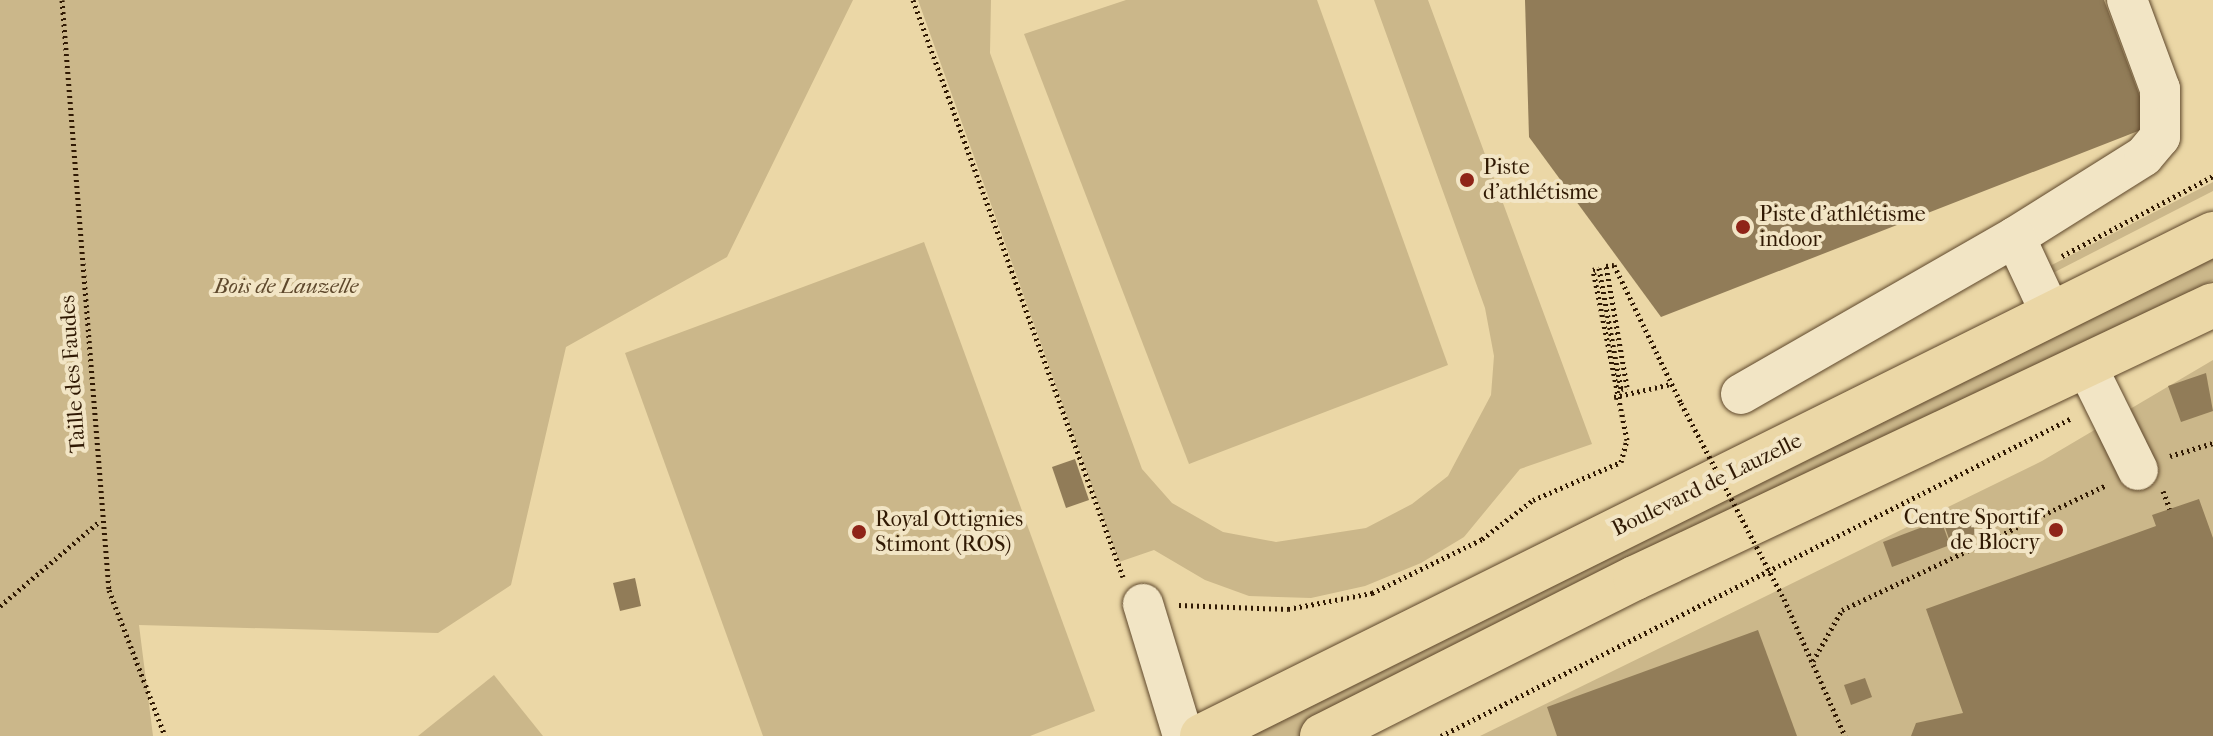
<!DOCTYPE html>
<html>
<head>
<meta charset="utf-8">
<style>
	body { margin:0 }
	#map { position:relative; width:2213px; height:736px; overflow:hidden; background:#ebd7a6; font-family:"IM FELL French Canon",serif }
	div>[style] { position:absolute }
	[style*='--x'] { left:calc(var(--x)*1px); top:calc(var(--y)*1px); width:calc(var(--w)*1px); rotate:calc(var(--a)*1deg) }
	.green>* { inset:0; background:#cbb78a }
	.building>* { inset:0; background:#917c58 }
	.path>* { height:5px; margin-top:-2.5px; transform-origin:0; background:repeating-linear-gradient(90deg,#301903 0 2px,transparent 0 6px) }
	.roads { filter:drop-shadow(0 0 2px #5f482c) drop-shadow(0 0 2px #5f482c) }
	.minor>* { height:40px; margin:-20px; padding:0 20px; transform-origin:20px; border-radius:20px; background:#f2e5c5 }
	.major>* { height:44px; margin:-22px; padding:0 22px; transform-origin:22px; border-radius:22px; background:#ebd7a6 }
	.path-bridge>* { height:5px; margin-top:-2.5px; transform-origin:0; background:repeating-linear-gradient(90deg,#301903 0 2px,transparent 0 6px) }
	.dots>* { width:22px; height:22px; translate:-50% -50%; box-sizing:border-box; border:4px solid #f2e5c5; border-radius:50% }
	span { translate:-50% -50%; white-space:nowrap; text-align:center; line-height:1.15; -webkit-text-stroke:8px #f2e5c5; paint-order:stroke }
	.poi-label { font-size:22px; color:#301903 }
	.left { translate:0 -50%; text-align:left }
	.right { translate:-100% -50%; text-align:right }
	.park-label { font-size:22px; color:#5e482c; font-style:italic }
	.street-label { font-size:22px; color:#301903 }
</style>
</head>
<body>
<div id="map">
	<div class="green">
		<i style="clip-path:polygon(0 0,853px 0,727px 257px,566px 347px,511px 585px,438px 633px,139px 625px,153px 736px,0 736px)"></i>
		<i style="clip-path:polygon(918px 0,991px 0,990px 53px,1142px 469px,1172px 503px,1223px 532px,1276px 542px,1366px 528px,1412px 504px,1448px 476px,1491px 395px,1494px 356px,1485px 308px,1374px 0,1428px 0,1592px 444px,1520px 469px,1464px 537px,1421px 563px,1365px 586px,1311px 598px,1249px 596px,1205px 580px,1154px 550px,1119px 562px)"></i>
		<i style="clip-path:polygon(1126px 0,1317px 0,1448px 365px,1189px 464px,1024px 34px)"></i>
		<i style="clip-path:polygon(2213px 182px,2213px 191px,2049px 275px,2046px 268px)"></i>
		<i style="clip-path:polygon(924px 242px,1095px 711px,1030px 736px,763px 736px,625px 353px)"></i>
		<i style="clip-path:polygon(2213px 248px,2213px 280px,1302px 736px,1242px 736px)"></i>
		<i style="clip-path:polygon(2213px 360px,2213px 736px,1480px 736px,2042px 461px)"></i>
		<i style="clip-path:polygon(494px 675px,543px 736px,418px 736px)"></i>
	</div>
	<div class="building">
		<i style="clip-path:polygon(1525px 0,2104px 0,2151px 126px,1661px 317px,1529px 137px)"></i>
		<i style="clip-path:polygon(2206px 373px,2213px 411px,2181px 422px,2168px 386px)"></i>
		<i style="clip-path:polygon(1075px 459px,1089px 500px,1066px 508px,1052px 467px)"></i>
		<i style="clip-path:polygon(2199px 499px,2213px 538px,2213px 736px,1911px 736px,1916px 723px,1963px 713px,1926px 609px,2156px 526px,2152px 515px)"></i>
		<i style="clip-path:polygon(1970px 515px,1976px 534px,1950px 542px,1944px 524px)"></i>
		<i style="clip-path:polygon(1941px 520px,1950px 545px,1892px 567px,1883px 542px)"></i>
		<i style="clip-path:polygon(635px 578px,641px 606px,620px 611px,613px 583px)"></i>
		<i style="clip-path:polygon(1758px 630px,1797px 736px,1557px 736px,1547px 707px)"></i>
		<i style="clip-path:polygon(1865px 678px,1872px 697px,1851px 705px,1844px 685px)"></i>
	</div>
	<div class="path">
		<i style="--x:62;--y:0;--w:592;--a:85.45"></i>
		<i style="--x:109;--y:590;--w:156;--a:69"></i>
		<i style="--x:913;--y:0;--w:614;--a:70"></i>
		<i style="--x:2062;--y:256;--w:171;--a:-27.9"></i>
		<i style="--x:1614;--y:397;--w:58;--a:-12.8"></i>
		<i style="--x:2170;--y:456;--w:45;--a:-16.8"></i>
		<i style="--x:2163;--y:491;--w:19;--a:69"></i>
		<i style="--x:1784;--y:599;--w:150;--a:66"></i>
		<i style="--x:1179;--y:605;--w:109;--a:2.1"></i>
		<i style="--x:1288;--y:609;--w:86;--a:-10.8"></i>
		<i style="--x:1372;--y:593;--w:123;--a:-26.1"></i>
		<i style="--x:1482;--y:539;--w:64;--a:-37.4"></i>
		<i style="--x:1533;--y:500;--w:96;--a:-23.4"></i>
		<i style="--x:1621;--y:462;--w:23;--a:-75"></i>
		<i style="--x:1627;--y:440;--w:173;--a:-101.3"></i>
		<i style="--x:1593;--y:270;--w:6;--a:-18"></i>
		<i style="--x:1599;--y:268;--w:123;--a:79.7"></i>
		<i style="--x:1621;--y:389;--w:6;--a:-18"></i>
		<i style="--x:1627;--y:387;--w:123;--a:-99.8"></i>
		<i style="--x:1606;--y:266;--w:8;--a:-7"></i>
		<i style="--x:1614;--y:265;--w:153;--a:64.1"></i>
		<i style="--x:0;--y:606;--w:131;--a:-40.4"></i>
		<i style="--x:1813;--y:661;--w:59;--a:-60.4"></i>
		<i style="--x:1842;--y:610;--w:292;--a:-25.3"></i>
		<i style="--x:1441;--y:736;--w:707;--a:-26.75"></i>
	</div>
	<div class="roads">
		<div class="minor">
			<i style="--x:2015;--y:237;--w:152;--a:-32.1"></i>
			<i style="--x:2144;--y:156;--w:25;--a:-50"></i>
			<i style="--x:2160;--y:137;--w:48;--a:-90"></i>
			<i style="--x:2160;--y:89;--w:95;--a:-110.3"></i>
			<i style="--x:2086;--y:365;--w:117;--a:63.7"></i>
			<i style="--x:1741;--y:394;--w:316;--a:-29.8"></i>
			<i style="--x:2015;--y:237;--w:85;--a:64.9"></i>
			<i style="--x:1143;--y:604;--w:138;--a:73.1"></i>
		</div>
		<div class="major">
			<i style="--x:1202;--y:736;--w:1129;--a:-26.41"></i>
			<i style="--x:1322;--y:736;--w:351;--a:-26.8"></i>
			<i style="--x:1635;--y:578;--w:639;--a:-25.28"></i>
		</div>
	</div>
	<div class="path-bridge">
		<i style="--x:1681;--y:403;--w:221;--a:62.3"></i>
	</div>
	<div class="dots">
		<i style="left:1467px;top:180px;background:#8f2418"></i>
		<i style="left:1743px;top:227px;background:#8f2418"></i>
		<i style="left:2056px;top:530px;background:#8f2418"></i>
		<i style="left:859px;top:532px;background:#8f2418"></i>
	</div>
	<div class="poi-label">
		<span class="left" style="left:1483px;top:180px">Piste<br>d'athlétisme</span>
		<span class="left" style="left:1759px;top:227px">Piste d'athlétisme<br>indoor</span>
		<span class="right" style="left:2040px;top:530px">Centre Sportif<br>de Blocry</span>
		<span class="left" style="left:875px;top:532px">Royal Ottignies<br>Stimont (ROS)</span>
	</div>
	<div class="park-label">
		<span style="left:286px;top:287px">Bois de Lauzelle</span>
	</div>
	<div class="street-label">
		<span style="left:73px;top:374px;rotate:-94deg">Taille des Faudes</span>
		<span style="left:1707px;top:485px;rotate:-26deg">Boulevard de Lauzelle</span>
	</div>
</div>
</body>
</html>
